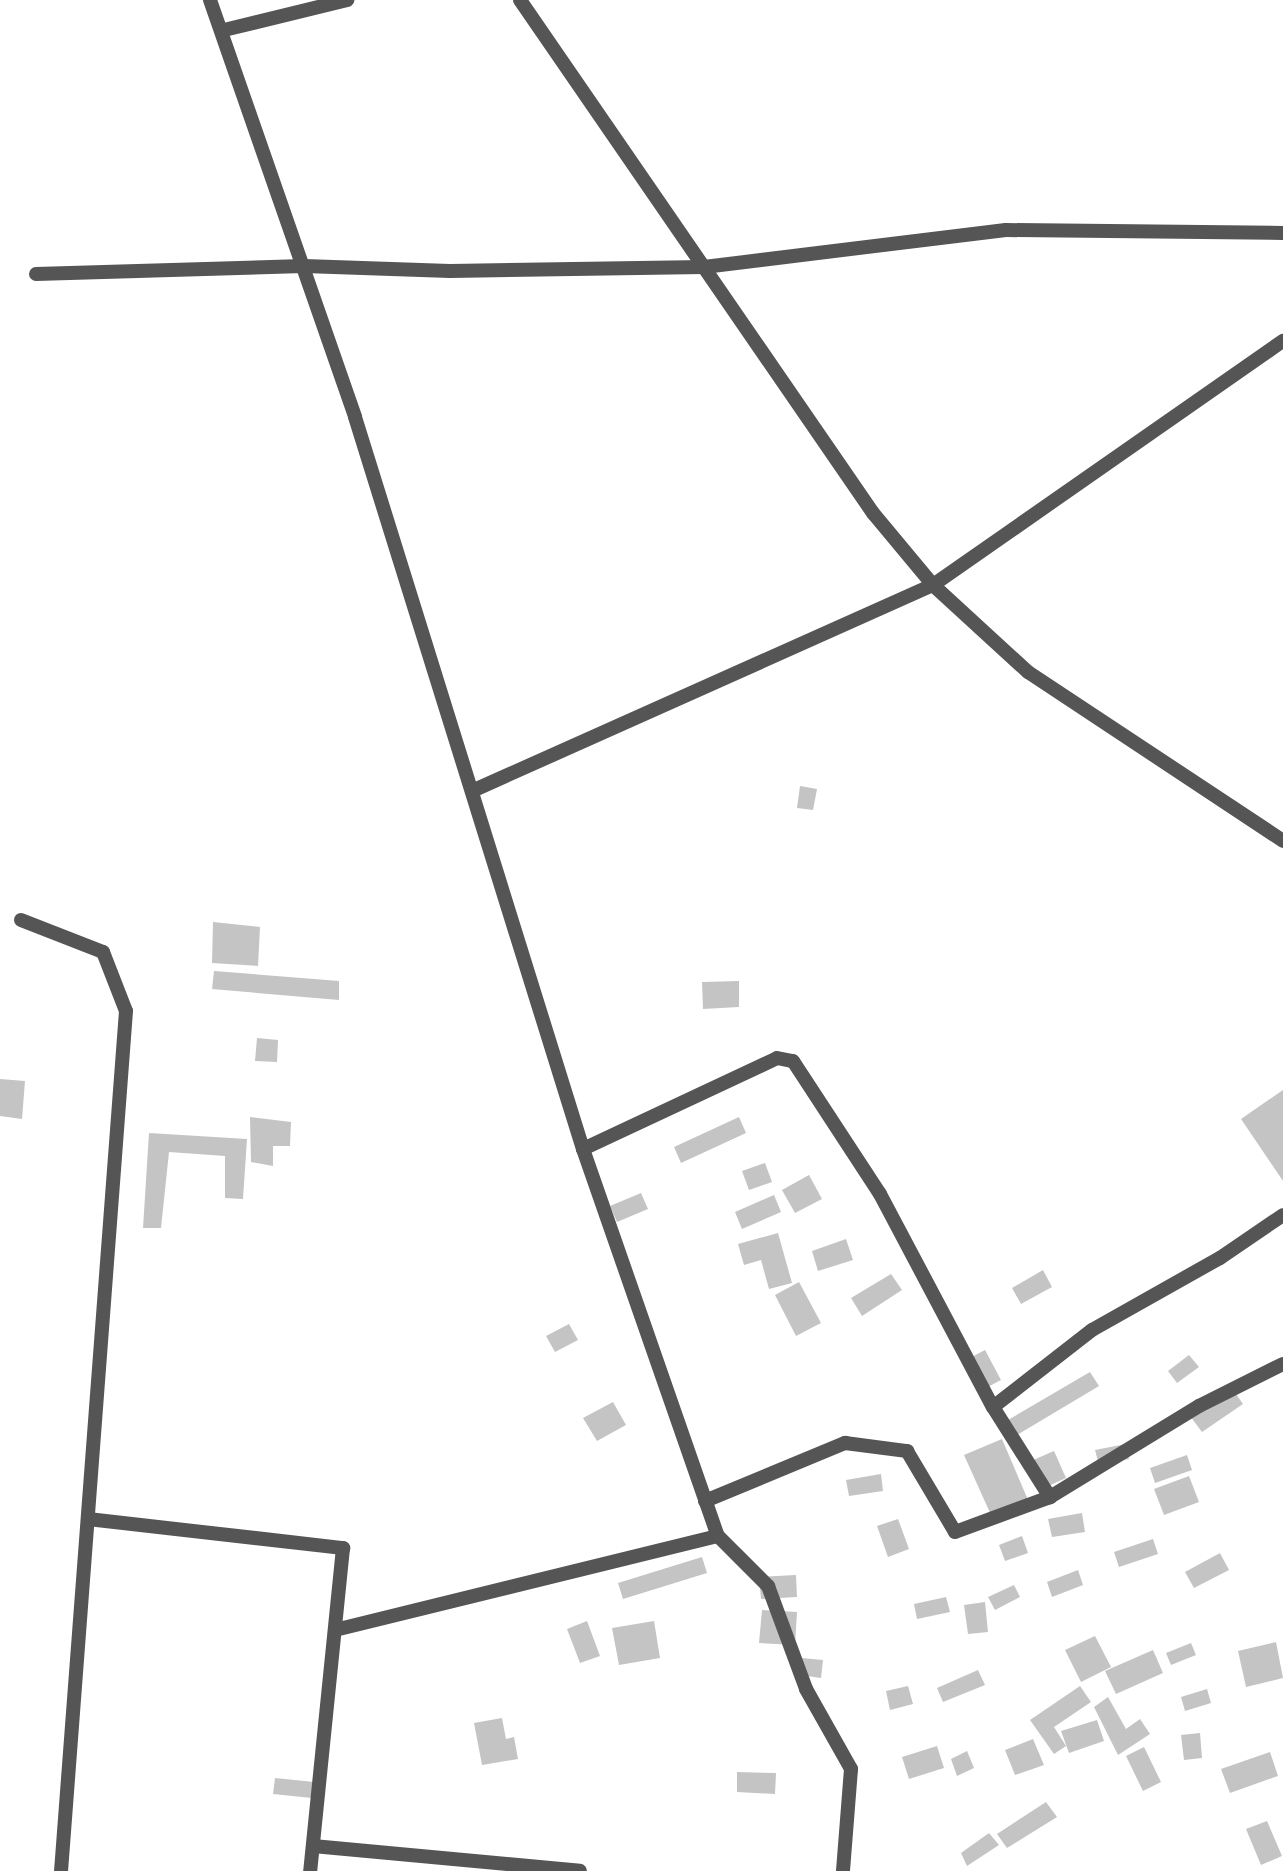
<!DOCTYPE html>
<html>
<head>
<meta charset="utf-8">
<style>
	body { margin:0 }
	#map { position:relative; width:1283px; height:1871px; overflow:hidden; background:#fff; font-family:Karla,sans-serif }
	div>[style] { position:absolute }
	[style*='--x'] { left:calc(var(--x)*1px); top:calc(var(--y)*1px); width:calc(var(--w)*1px); rotate:calc(var(--a)*1deg) }
	.building>* { inset:0; background:#c4c4c4 }
	.service>* { height:14px; margin:-7px; padding:0 7px; transform-origin:7px; border-radius:7px; background:#555 }
	.minor>* { height:14px; margin:-7px; padding:0 7px; transform-origin:7px; border-radius:7px; background:#555 }
	span { translate:-50% -50%; white-space:nowrap; text-align:center; line-height:1.15; -webkit-text-stroke:5px #fff; paint-order:stroke }
</style>
</head>
<body>
<div id="map">
	<div class="building">
		<i style="clip-path:polygon(800px 786px,817px 789px,813px 810px,797px 808px)"></i>
		<i style="clip-path:polygon(213px 922px,260px 927px,258px 966px,212px 963px)"></i>
		<i style="clip-path:polygon(214px 971px,339px 981px,339px 1000px,212px 989px)"></i>
		<i style="clip-path:polygon(739px 981px,739px 1007px,703px 1009px,702px 982px)"></i>
		<i style="clip-path:polygon(257px 1038px,278px 1040px,277px 1062px,255px 1061px)"></i>
		<i style="clip-path:polygon(0 1079px,25px 1081px,22px 1119px,0 1116px)"></i>
		<i style="clip-path:polygon(1283px 1090px,1283px 1181px,1241px 1119px)"></i>
		<i style="clip-path:polygon(250px 1117px,291px 1122px,290px 1146px,273px 1146px,273px 1166px,251px 1162px)"></i>
		<i style="clip-path:polygon(739px 1117px,746px 1133px,681px 1163px,674px 1147px)"></i>
		<i style="clip-path:polygon(149px 1133px,247px 1139px,243px 1199px,225px 1198px,225px 1156px,169px 1152px,161px 1228px,143px 1228px)"></i>
		<i style="clip-path:polygon(765px 1163px,772px 1182px,749px 1190px,742px 1171px)"></i>
		<i style="clip-path:polygon(809px 1175px,822px 1199px,795px 1213px,782px 1190px)"></i>
		<i style="clip-path:polygon(641px 1193px,648px 1209px,617px 1222px,610px 1206px)"></i>
		<i style="clip-path:polygon(774px 1195px,781px 1212px,742px 1229px,735px 1212px)"></i>
		<i style="clip-path:polygon(778px 1233px,792px 1283px,769px 1289px,761px 1260px,744px 1265px,738px 1244px)"></i>
		<i style="clip-path:polygon(846px 1239px,853px 1260px,818px 1271px,812px 1251px)"></i>
		<i style="clip-path:polygon(1043px 1270px,1052px 1287px,1021px 1304px,1012px 1288px)"></i>
		<i style="clip-path:polygon(891px 1274px,902px 1290px,862px 1316px,851px 1298px)"></i>
		<i style="clip-path:polygon(799px 1282px,821px 1323px,796px 1336px,775px 1295px)"></i>
		<i style="clip-path:polygon(569px 1324px,578px 1340px,555px 1352px,546px 1336px)"></i>
		<i style="clip-path:polygon(985px 1350px,1001px 1380px,982px 1390px,966px 1360px)"></i>
		<i style="clip-path:polygon(1189px 1355px,1199px 1367px,1177px 1383px,1168px 1371px)"></i>
		<i style="clip-path:polygon(1090px 1372px,1099px 1386px,1017px 1435px,1008px 1420px)"></i>
		<i style="clip-path:polygon(1231px 1387px,1243px 1404px,1202px 1432px,1190px 1416px)"></i>
		<i style="clip-path:polygon(613px 1402px,626px 1425px,597px 1441px,583px 1418px)"></i>
		<i style="clip-path:polygon(1002px 1439px,1028px 1500px,991px 1515px,964px 1455px)"></i>
		<i style="clip-path:polygon(1126px 1444px,1129px 1459px,1099px 1465px,1095px 1450px)"></i>
		<i style="clip-path:polygon(1054px 1451px,1066px 1478px,1044px 1488px,1031px 1461px)"></i>
		<i style="clip-path:polygon(1187px 1455px,1192px 1470px,1155px 1483px,1150px 1468px)"></i>
		<i style="clip-path:polygon(881px 1474px,883px 1491px,849px 1496px,846px 1480px)"></i>
		<i style="clip-path:polygon(1189px 1476px,1199px 1502px,1164px 1515px,1154px 1489px)"></i>
		<i style="clip-path:polygon(1082px 1513px,1085px 1532px,1052px 1537px,1048px 1519px)"></i>
		<i style="clip-path:polygon(898px 1519px,909px 1549px,888px 1557px,877px 1526px)"></i>
		<i style="clip-path:polygon(1022px 1536px,1028px 1553px,1005px 1561px,999px 1545px)"></i>
		<i style="clip-path:polygon(1153px 1539px,1158px 1554px,1119px 1567px,1114px 1552px)"></i>
		<i style="clip-path:polygon(1220px 1553px,1229px 1570px,1194px 1588px,1185px 1572px)"></i>
		<i style="clip-path:polygon(702px 1557px,707px 1573px,623px 1599px,618px 1583px)"></i>
		<i style="clip-path:polygon(1078px 1570px,1083px 1585px,1052px 1597px,1047px 1582px)"></i>
		<i style="clip-path:polygon(796px 1575px,797px 1597px,761px 1599px,759px 1577px)"></i>
		<i style="clip-path:polygon(1014px 1585px,1020px 1597px,995px 1610px,988px 1597px)"></i>
		<i style="clip-path:polygon(946px 1597px,950px 1612px,917px 1619px,914px 1604px)"></i>
		<i style="clip-path:polygon(985px 1602px,988px 1632px,968px 1634px,964px 1605px)"></i>
		<i style="clip-path:polygon(762px 1610px,797px 1612px,795px 1645px,759px 1643px)"></i>
		<i style="clip-path:polygon(587px 1621px,600px 1656px,580px 1663px,567px 1629px)"></i>
		<i style="clip-path:polygon(654px 1621px,660px 1658px,619px 1665px,612px 1628px)"></i>
		<i style="clip-path:polygon(1095px 1636px,1111px 1667px,1081px 1682px,1065px 1650px)"></i>
		<i style="clip-path:polygon(1276px 1642px,1283px 1678px,1246px 1687px,1238px 1651px)"></i>
		<i style="clip-path:polygon(1191px 1643px,1196px 1655px,1171px 1665px,1166px 1653px)"></i>
		<i style="clip-path:polygon(1153px 1650px,1163px 1673px,1116px 1694px,1105px 1671px)"></i>
		<i style="clip-path:polygon(802px 1658px,823px 1660px,821px 1678px,800px 1675px)"></i>
		<i style="clip-path:polygon(978px 1670px,985px 1685px,943px 1702px,937px 1688px)"></i>
		<i style="clip-path:polygon(908px 1686px,913px 1704px,890px 1710px,886px 1691px)"></i>
		<i style="clip-path:polygon(1080px 1686px,1091px 1702px,1054px 1727px,1066px 1746px,1054px 1754px,1030px 1720px)"></i>
		<i style="clip-path:polygon(1207px 1689px,1211px 1703px,1185px 1711px,1181px 1697px)"></i>
		<i style="clip-path:polygon(1108px 1697px,1126px 1729px,1140px 1719px,1150px 1734px,1118px 1755px,1094px 1707px)"></i>
		<i style="clip-path:polygon(502px 1718px,506px 1739px,514px 1737px,518px 1759px,482px 1765px,474px 1723px)"></i>
		<i style="clip-path:polygon(1097px 1720px,1104px 1741px,1069px 1753px,1061px 1731px)"></i>
		<i style="clip-path:polygon(1200px 1733px,1202px 1758px,1184px 1760px,1181px 1735px)"></i>
		<i style="clip-path:polygon(1033px 1739px,1044px 1765px,1015px 1775px,1005px 1750px)"></i>
		<i style="clip-path:polygon(937px 1746px,944px 1768px,909px 1779px,902px 1757px)"></i>
		<i style="clip-path:polygon(1144px 1747px,1161px 1782px,1143px 1791px,1126px 1756px)"></i>
		<i style="clip-path:polygon(967px 1751px,974px 1768px,957px 1776px,951px 1759px)"></i>
		<i style="clip-path:polygon(1270px 1752px,1278px 1776px,1230px 1793px,1221px 1769px)"></i>
		<i style="clip-path:polygon(737px 1772px,776px 1773px,775px 1794px,737px 1792px)"></i>
		<i style="clip-path:polygon(275px 1778px,314px 1782px,312px 1798px,273px 1794px)"></i>
		<i style="clip-path:polygon(1046px 1802px,1057px 1817px,1007px 1848px,997px 1834px)"></i>
		<i style="clip-path:polygon(1267px 1821px,1282px 1856px,1261px 1865px,1246px 1829px)"></i>
		<i style="clip-path:polygon(989px 1833px,999px 1845px,967px 1866px,961px 1853px)"></i>
	</div>
	<div class="service">
		<i style="--x:335;--y:1630;--w:394;--a:-13.8"></i>
	</div>
	<div class="minor">
		<i style="--x:210;--y:0;--w:441;--a:70.8"></i>
		<i style="--x:355;--y:417;--w:767;--a:72.7"></i>
		<i style="--x:583;--y:1149;--w:410;--a:70.8"></i>
		<i style="--x:718;--y:1536;--w:71;--a:45"></i>
		<i style="--x:768;--y:1586;--w:110;--a:69.7"></i>
		<i style="--x:806;--y:1689;--w:92;--a:60.6"></i>
		<i style="--x:851;--y:1769;--w:102;--a:94.5"></i>
		<i style="--x:520;--y:0;--w:623;--a:55.47"></i>
		<i style="--x:873;--y:513;--w:94;--a:50.2"></i>
		<i style="--x:933;--y:585;--w:129;--a:42.5"></i>
		<i style="--x:1028;--y:672;--w:306;--a:33.5"></i>
		<i style="--x:224;--y:30;--w:127;--a:-13.7"></i>
		<i style="--x:36;--y:274;--w:268;--a:-1.7"></i>
		<i style="--x:304;--y:266;--w:146;--a:2"></i>
		<i style="--x:450;--y:271;--w:254;--a:-0.9"></i>
		<i style="--x:704;--y:267;--w:304;--a:-7"></i>
		<i style="--x:1006;--y:230;--w:277;--a:0.6"></i>
		<i style="--x:472;--y:791;--w:505;--a:-24.08"></i>
		<i style="--x:933;--y:585;--w:427;--a:-34.9"></i>
		<i style="--x:21;--y:920;--w:88;--a:21.3"></i>
		<i style="--x:103;--y:952;--w:63;--a:68.7"></i>
		<i style="--x:126;--y:1011;--w:862;--a:94.32"></i>
		<i style="--x:583;--y:1149;--w:214;--a:-25.1"></i>
		<i style="--x:777;--y:1058;--w:16;--a:11"></i>
		<i style="--x:793;--y:1061;--w:159;--a:56.8"></i>
		<i style="--x:880;--y:1194;--w:241;--a:62.1"></i>
		<i style="--x:993;--y:1407;--w:107;--a:57.7"></i>
		<i style="--x:993;--y:1407;--w:125;--a:-37.9"></i>
		<i style="--x:1092;--y:1330;--w:147;--a:-29.4"></i>
		<i style="--x:1220;--y:1258;--w:76;--a:-34.3"></i>
		<i style="--x:705;--y:1501;--w:152;--a:-22.5"></i>
		<i style="--x:845;--y:1443;--w:63;--a:7.4"></i>
		<i style="--x:907;--y:1451;--w:94;--a:59.3"></i>
		<i style="--x:955;--y:1532;--w:101;--a:-20.2"></i>
		<i style="--x:1050;--y:1497;--w:175;--a:-31.4"></i>
		<i style="--x:1199;--y:1406;--w:94;--a:-26.6"></i>
		<i style="--x:88;--y:1519;--w:257;--a:6.5"></i>
		<i style="--x:343;--y:1548;--w:325;--a:95.8"></i>
		<i style="--x:313;--y:1846;--w:268;--a:5.3"></i>
	</div>
</div>
</body>
</html>
